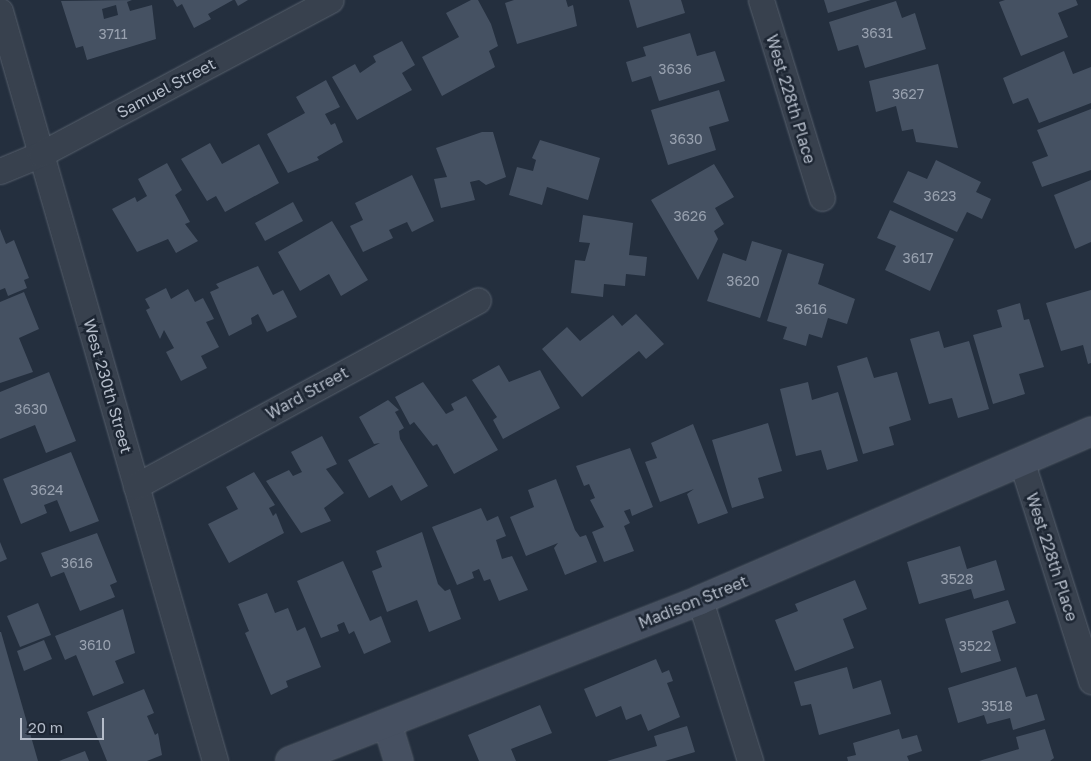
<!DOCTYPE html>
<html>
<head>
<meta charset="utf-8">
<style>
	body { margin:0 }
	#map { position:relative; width:1091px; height:761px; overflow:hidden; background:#242f3e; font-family:"Golos Text",sans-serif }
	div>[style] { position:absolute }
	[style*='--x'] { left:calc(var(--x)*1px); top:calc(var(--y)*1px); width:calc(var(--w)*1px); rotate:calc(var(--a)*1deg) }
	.building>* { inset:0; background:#455162 }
	.roads { filter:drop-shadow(0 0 1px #565f6c) drop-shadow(0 0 1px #565f6c) }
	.street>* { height:25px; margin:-12.5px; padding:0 12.5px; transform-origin:12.5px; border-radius:12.5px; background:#38414e }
	.secondary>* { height:28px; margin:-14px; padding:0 14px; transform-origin:14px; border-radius:14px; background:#465061 }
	span { translate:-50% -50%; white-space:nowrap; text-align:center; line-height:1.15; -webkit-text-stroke:5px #1d2633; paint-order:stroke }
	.number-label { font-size:14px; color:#98a1af }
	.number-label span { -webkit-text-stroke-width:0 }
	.street-label { font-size:16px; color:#b4bcc9 }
	.scale { position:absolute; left:20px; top:718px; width:84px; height:22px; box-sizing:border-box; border:2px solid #b4bcc9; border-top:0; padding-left:6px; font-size:15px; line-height:18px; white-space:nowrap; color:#b4bcc9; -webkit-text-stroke:4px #1d2633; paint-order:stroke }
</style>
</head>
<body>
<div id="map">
	<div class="building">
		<i style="clip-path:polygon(173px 0,233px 0,208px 14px,211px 19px,194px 28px,182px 4px,177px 7px)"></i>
		<i style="clip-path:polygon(235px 0,248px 0,238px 6px)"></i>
		<i style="clip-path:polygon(471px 0,478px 0,491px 24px,498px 46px,489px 51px,495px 67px,442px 96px,422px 57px,459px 37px,446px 13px)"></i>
		<i style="clip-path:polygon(514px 0,566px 0,568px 7px,573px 5px,577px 26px,517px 44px,505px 3px)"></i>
		<i style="clip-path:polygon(629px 0,681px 0,685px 13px,637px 28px)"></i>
		<i style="clip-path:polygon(824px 0,871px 0,828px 13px)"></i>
		<i style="clip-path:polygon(1005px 0,1076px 0,1078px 5px,1058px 13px,1068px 37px,1021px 56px,999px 2px)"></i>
		<i style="clip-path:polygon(evenodd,61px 1px,132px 0,127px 2px,130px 11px,152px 5px,156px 39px,87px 60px,83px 46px,76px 48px,61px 1px,116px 5px,118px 15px,104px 19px,102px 9px,116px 5px)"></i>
		<i style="clip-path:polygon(896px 1px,902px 18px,915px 13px,926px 49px,865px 68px,858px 45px,838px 51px,829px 22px)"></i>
		<i style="clip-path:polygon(690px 33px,697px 56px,715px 51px,725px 81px,659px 101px,651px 76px,632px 82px,626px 62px,646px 56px,643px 47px)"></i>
		<i style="clip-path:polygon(402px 41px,415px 65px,402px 73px,412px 90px,357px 120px,332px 77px,355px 64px,360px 73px,376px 62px,373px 56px)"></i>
		<i style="clip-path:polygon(1064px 51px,1073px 74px,1091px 67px,1091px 103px,1039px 123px,1028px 98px,1013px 104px,1003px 78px)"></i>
		<i style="clip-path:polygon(938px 64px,958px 148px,916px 142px,913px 129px,902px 131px,896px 106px,876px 112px,869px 81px)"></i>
		<i style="clip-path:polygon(326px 80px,340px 107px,325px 114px,331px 125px,335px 123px,343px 142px,317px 157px,319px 160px,288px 173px,267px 134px,305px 113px,296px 97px)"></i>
		<i style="clip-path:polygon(719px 90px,729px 121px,709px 127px,716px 150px,668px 165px,651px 110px)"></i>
		<i style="clip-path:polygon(1091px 109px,1091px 170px,1042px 187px,1032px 162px,1048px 156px,1037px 130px)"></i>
		<i style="clip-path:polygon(482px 132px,493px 132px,506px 177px,486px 185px,479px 180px,470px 182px,475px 200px,441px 208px,434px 179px,447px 177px,436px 148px)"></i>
		<i style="clip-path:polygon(540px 140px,600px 158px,588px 200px,547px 187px,542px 205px,509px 195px,517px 167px,533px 171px,536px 160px,532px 158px)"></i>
		<i style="clip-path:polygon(210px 143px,222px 164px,259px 144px,279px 183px,225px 212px,216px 196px,207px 201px,181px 159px)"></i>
		<i style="clip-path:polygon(936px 160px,981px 182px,976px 192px,991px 199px,982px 219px,967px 212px,957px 232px,893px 202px,908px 171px,927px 179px)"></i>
		<i style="clip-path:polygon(167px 163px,182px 190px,175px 195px,190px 222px,185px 224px,198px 241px,176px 253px,168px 239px,137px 252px,112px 209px,135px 197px,137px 202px,147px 196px,138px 179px)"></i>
		<i style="clip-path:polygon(714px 164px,734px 197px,715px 208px,724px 224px,714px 231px,718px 239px,698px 280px,651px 200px)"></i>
		<i style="clip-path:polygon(412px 175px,434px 221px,412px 232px,407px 222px,389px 230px,393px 238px,363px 252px,350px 226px,363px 220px,355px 203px)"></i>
		<i style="clip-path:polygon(1091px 180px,1091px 242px,1075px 249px,1054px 195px)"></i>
		<i style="clip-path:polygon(293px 202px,303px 221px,265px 241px,255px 223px)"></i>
		<i style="clip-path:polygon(890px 210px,954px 239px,930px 291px,885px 270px,896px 246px,877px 238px)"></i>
		<i style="clip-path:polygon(583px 215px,633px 223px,629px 255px,647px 257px,645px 276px,626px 274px,625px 286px,604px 284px,603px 297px,571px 293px,575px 260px,585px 261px,590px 243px,579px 242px)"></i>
		<i style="clip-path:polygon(332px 221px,368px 280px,341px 296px,329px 274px,300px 291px,278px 252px)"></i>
		<i style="clip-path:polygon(0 229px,6px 244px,14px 240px,29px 278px,24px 280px,27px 288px,8px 296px,5px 288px,0 290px)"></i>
		<i style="clip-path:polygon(752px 241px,782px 250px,760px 318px,707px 301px,723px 253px,746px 261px)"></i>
		<i style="clip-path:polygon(788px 253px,824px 264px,818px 284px,855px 299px,847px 324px,828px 318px,822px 338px,809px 334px,806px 346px,783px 339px,787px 327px,767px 321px)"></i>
		<i style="clip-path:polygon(258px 266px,273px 295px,283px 290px,297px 317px,267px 332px,258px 314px,251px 318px,252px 324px,229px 336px,210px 292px,219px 288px,216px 284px)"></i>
		<i style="clip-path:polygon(166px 288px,171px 299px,188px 289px,195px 302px,203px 298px,214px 319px,206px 322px,219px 347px,201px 356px,207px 368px,181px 381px,166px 352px,174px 348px,164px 330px,160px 339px,146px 310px,150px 308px,145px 299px)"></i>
		<i style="clip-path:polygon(1091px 290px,1091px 363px,1088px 364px,1083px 345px,1061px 351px,1046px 303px)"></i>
		<i style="clip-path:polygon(24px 292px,39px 329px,19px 338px,33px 372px,0 383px,0 302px)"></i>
		<i style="clip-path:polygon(1020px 303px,1024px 320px,1029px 319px,1044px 367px,1019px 374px,1025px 394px,993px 404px,973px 335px,1002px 327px,997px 310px)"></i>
		<i style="clip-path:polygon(636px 314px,664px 344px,646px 359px,639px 351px,582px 397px,542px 349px,567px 327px,580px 341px,613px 315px,622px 326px)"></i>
		<i style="clip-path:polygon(939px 331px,944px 348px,969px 341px,989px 409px,958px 418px,952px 398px,929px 404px,910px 339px)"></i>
		<i style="clip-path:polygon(867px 357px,874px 378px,897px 372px,911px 420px,889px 427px,894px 445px,863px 454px,837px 366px)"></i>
		<i style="clip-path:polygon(499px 365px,509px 382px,540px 370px,560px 408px,503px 439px,493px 420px,497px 417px,472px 380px)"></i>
		<i style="clip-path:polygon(49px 372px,76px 441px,46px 453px,35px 425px,0 439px,0 392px)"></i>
		<i style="clip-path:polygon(423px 382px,446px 414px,454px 410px,451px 404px,466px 396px,498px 450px,454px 474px,437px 444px,433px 446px,414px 422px,410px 425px,395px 397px)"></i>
		<i style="clip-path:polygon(808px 382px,812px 400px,838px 392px,858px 461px,827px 470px,821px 450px,796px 456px,780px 389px)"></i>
		<i style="clip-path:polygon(388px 400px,399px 410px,395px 412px,404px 428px,399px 431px,400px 439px,428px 486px,401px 501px,392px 485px,369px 498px,348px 460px,380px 443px,374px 444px,359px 417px)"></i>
		<i style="clip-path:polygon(768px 423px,782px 471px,758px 478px,764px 498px,732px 508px,712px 440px)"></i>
		<i style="clip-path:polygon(693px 424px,728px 513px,698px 524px,687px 494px,694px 489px,660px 502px,645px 462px,657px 458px,651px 443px)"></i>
		<i style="clip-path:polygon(322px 436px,337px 464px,326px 469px,344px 493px,324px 508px,331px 521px,301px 533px,266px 481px,289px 470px,293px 476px,302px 472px,291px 452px)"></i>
		<i style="clip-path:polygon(630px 448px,653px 507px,632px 516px,630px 509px,624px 511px,630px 523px,624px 526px,634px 551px,604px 562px,592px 532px,604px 527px,590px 500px,595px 498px,589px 484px,584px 486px,576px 466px)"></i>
		<i style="clip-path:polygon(71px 452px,99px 521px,70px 532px,57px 500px,44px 505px,47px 513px,21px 524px,3px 479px)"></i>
		<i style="clip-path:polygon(254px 472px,275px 505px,269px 508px,273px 516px,276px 513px,284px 533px,229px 563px,208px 524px,238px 509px,226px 487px)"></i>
		<i style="clip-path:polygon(556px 479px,575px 530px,580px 537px,586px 535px,597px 562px,565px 575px,554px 548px,558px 543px,526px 556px,510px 517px,534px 507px,528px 490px)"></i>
		<i style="clip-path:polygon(481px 508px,487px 521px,498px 516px,506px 536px,496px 540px,502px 559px,512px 556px,528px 590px,499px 601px,490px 579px,484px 581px,479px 569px,472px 572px,474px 578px,457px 585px,432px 527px)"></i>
		<i style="clip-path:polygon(422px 532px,438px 584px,445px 591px,450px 589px,461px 619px,429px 632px,417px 600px,387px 612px,372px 571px,382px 567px,376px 551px)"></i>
		<i style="clip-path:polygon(97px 533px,117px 582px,110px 585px,115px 597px,80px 611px,64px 572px,51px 577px,41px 553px)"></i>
		<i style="clip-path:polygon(0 542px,7px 559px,0 562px)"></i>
		<i style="clip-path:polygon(960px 546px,967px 569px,996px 560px,1005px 590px,974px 599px,971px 589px,919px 604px,907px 562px)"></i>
		<i style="clip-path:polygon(343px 561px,370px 621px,381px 616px,391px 642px,364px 654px,354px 631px,349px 634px,344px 622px,337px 625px,339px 631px,321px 638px,297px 581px)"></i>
		<i style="clip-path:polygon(855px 580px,867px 609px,843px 619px,854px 648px,795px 671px,775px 620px,798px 611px,795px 604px)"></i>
		<i style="clip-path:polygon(267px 593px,275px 613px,288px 608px,297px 631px,305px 627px,321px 667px,286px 681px,288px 687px,271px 695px,245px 633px,249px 631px,238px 604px)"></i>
		<i style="clip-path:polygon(1008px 600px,1016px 623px,992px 631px,1001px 661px,961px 673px,945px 619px)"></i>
		<i style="clip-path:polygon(38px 603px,51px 635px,20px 647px,7px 616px)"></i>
		<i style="clip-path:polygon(123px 609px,135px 653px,115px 661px,124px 683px,93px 696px,76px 655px,65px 660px,55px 636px)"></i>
		<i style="clip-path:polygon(0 632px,1px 632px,38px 761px,0 761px)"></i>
		<i style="clip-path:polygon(44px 640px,52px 659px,24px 671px,17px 651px)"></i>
		<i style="clip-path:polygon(656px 659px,662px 673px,669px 670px,673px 681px,667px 683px,680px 717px,648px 731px,641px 714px,626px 720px,621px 706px,596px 717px,584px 689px)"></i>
		<i style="clip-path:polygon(847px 667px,853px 689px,881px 680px,891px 714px,819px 735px,811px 704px,801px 706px,794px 682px)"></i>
		<i style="clip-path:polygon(1016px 667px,1026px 697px,1037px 694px,1045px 720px,1013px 730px,1010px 718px,987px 724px,984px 715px,958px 723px,948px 688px)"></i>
		<i style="clip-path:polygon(144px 689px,154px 713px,147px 716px,155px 735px,158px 733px,162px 755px,147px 761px,107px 761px,87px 712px)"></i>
		<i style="clip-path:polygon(540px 705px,552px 733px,511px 749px,516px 761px,479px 761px,468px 735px)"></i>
		<i style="clip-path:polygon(687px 726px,695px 752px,665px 761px,607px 761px,657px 746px,654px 736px)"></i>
		<i style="clip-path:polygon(899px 729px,902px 739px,917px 735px,922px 751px,907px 756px,909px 761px,848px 761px,847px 757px,856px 755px,853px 743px)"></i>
		<i style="clip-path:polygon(1045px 729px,1054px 758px,1050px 761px,979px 761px,1019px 749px,1016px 737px)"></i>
		<i style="clip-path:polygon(85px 751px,89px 761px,59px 761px)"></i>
	</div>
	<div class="roads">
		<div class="street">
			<i style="--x:761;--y:0;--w:207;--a:72.9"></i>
			<i style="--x:0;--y:11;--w:780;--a:74"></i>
			<i style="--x:0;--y:171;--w:44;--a:-22.5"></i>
			<i style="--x:41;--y:154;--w:328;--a:-28"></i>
			<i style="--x:1022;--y:463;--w:229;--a:72.4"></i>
			<i style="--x:136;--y:486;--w:389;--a:-28.5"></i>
			<i style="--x:700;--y:600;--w:169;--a:72.7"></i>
		</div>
		<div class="secondary">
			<i style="--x:388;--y:726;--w:37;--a:73"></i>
			<i style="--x:290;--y:761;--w:440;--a:-21.4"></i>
			<i style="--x:700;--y:600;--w:426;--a:-23.3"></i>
		</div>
	</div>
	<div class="number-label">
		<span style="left:877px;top:33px">3631</span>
		<span style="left:113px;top:34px">3711</span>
		<span style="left:675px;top:69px">3636</span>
		<span style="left:908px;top:94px">3627</span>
		<span style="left:686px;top:139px">3630</span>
		<span style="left:940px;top:196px">3623</span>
		<span style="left:690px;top:216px">3626</span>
		<span style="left:918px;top:258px">3617</span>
		<span style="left:743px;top:281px">3620</span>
		<span style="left:811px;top:309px">3616</span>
		<span style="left:31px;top:409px">3630</span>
		<span style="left:47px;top:490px">3624</span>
		<span style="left:77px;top:563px">3616</span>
		<span style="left:957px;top:579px">3528</span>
		<span style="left:95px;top:645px">3610</span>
		<span style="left:975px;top:646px">3522</span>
		<span style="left:997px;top:706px">3518</span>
	</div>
	<div class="street-label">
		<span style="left:166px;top:88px;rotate:-28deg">Samuel Street</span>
		<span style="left:791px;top:99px;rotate:73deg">West 228th Place</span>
		<span style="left:108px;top:386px;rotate:74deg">West 230th Street</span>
		<span style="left:307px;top:393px;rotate:-29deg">Ward Street</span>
		<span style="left:1052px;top:557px;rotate:72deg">West 228th Place</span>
		<span style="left:693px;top:602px;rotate:-22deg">Madison Street</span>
	</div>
	<div class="scale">20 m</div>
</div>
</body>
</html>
